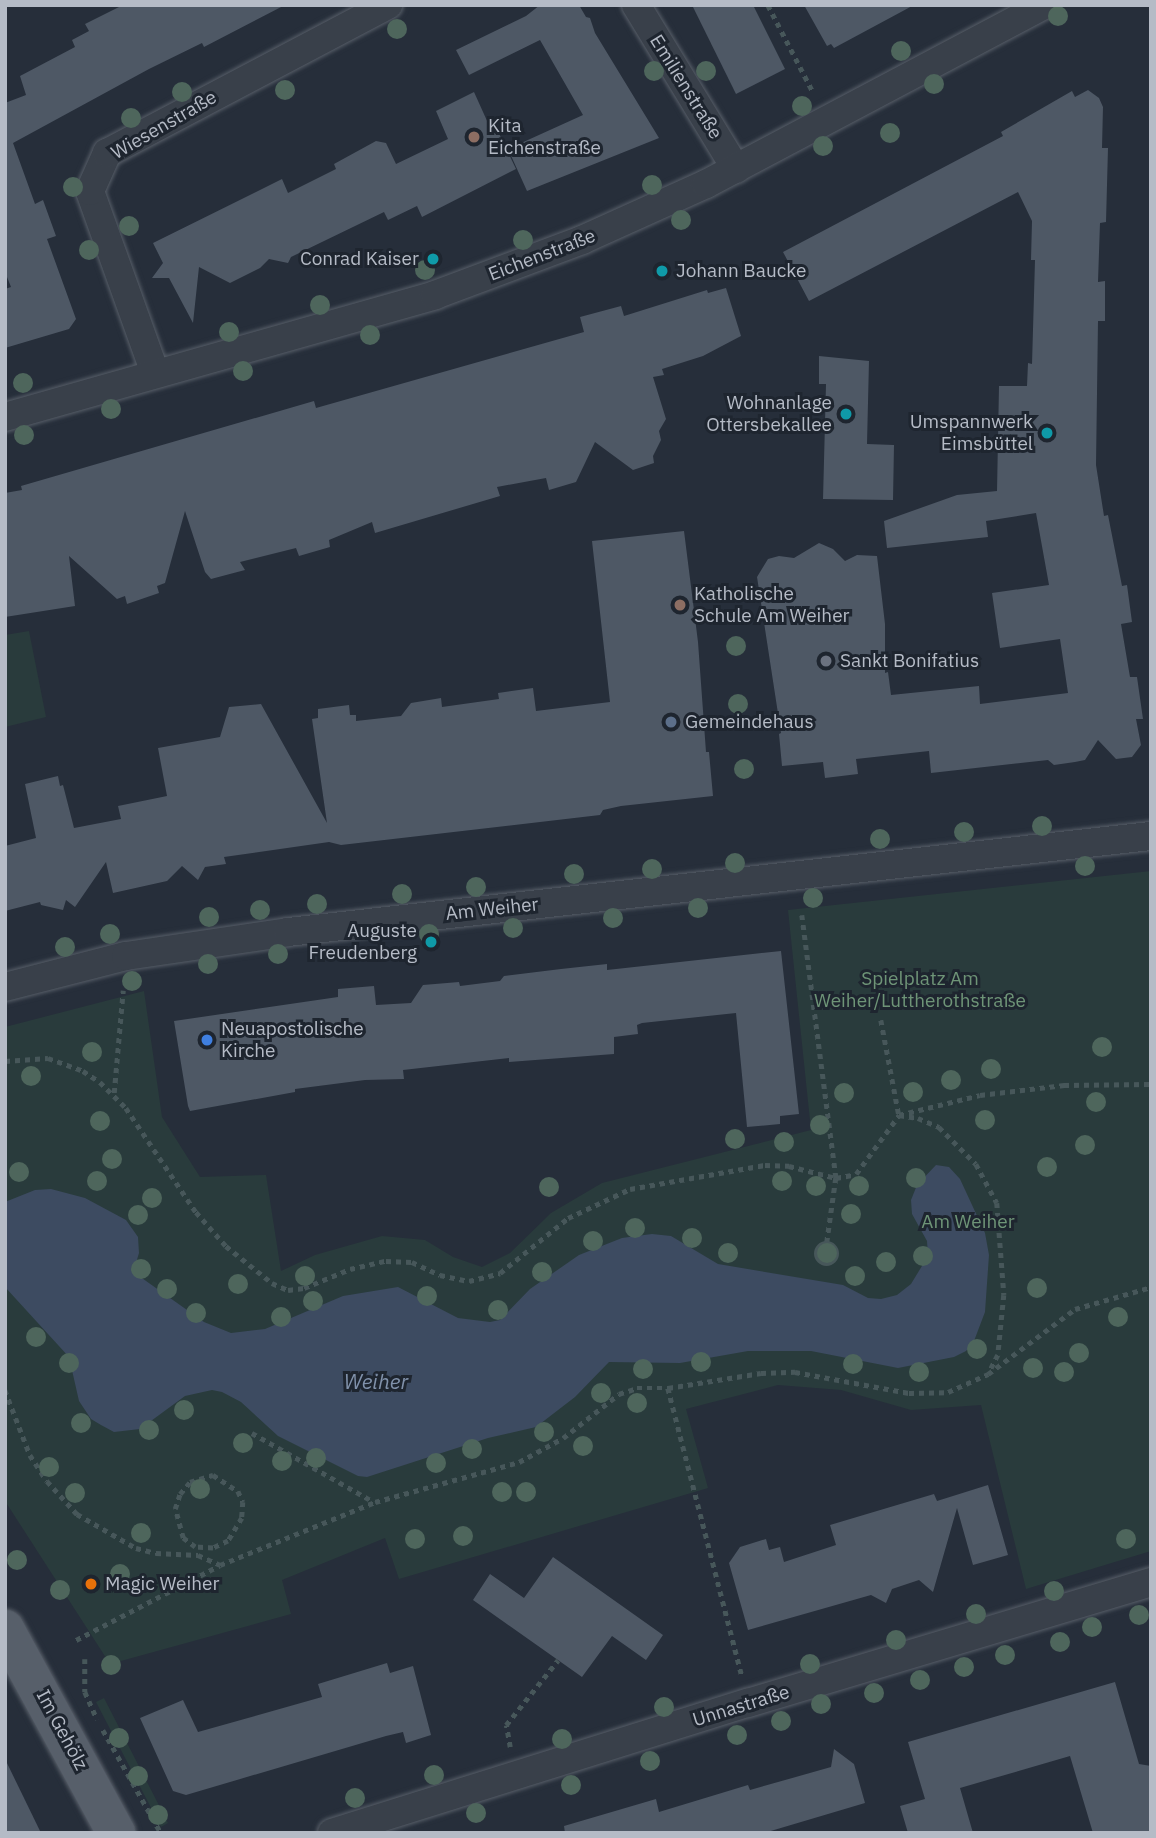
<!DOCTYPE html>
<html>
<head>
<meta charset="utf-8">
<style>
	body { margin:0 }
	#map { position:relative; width:1156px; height:1838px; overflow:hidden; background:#262e3a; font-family:"IBM Plex Sans",sans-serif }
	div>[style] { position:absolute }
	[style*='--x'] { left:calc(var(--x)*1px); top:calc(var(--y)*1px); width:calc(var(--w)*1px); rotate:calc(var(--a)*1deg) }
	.green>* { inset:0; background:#293b3c }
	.water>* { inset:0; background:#3d4b61 }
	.building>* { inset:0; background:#4e5865 }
	.path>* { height:4.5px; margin-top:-2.25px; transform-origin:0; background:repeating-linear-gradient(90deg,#47575a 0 5px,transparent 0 10px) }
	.path>.ring { margin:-2.25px; padding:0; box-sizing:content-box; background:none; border:4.5px solid #47575a; border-radius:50% }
	.roads { filter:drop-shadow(0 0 2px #575e68) drop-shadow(0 0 2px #575e68) }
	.street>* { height:28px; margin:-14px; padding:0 14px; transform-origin:14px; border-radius:14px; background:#39404a }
	.primary>* { height:38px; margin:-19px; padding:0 19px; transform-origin:19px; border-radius:19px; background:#575f6a }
	.trees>* { width:20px; height:20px; margin:-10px; border-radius:50%; background:#4e665c }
	.dots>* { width:19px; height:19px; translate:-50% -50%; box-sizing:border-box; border:4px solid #1e252f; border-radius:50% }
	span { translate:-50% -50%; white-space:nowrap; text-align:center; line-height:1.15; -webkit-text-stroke:6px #1e252f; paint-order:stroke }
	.street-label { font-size:19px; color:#b5bbc6 }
	.poi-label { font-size:19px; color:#b5bbc6 }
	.left { translate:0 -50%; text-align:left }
	.right { translate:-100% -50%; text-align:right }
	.park-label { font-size:19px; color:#6e9477 }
	.water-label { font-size:21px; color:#8091aa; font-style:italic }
	.frame { position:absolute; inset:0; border:7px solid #b5bbc6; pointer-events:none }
</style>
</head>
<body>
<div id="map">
	<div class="green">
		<i style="clip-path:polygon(29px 631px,46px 717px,5px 727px,5px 635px)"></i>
		<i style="clip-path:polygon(1151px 871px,1151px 1551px,1026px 1589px,981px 1405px,911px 1410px,841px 1390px,778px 1385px,686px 1409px,708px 1488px,399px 1579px,385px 1538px,282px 1580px,291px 1614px,110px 1664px,5px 1501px,5px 1027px,144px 991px,162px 1117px,200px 1177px,266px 1175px,281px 1271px,315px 1255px,382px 1236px,425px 1240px,453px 1257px,482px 1267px,510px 1253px,551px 1213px,602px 1183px,811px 1130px,788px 910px)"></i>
		<i style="clip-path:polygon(104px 1698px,168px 1823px,161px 1827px,96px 1702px)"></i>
	</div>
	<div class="water">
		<i style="clip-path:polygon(936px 1165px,949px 1167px,960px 1179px,985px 1233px,989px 1255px,985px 1312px,974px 1341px,966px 1351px,954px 1357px,898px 1368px,811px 1351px,748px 1351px,680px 1363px,609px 1362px,575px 1397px,536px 1427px,488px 1438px,367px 1477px,358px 1476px,278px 1436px,241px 1402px,222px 1392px,212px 1390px,185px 1396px,140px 1429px,114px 1432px,101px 1425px,91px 1419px,79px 1401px,69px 1357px,5px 1287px,5px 1202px,35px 1190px,51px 1189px,85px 1198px,126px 1220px,138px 1237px,139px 1253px,136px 1263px,139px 1276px,204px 1322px,231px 1333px,265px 1329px,343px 1296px,398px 1287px,458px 1318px,490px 1322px,500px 1320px,530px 1289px,579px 1255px,622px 1238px,652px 1234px,671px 1236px,718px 1264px,843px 1285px,868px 1298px,881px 1299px,897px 1295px,911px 1284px,928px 1256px,927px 1241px,912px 1214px,911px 1200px,917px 1185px)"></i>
	</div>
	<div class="building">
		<i style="clip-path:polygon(123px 5px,285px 5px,204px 47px,202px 43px,149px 69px,13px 143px,35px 204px,43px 200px,56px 236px,47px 239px,76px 319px,69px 329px,5px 348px,5px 289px,11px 287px,5px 272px,5px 103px,26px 95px,20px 76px,75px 47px,72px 40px,89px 31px,85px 24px)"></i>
		<i style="clip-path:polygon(540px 5px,579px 5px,586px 17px,590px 18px,595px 33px,659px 138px,527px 191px,508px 149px,583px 115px,540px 40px,469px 75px,456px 50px,526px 16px)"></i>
		<i style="clip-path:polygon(692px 5px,753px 5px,785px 69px,736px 94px)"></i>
		<i style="clip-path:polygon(804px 5px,914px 5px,834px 48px,831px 44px,827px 46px)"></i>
		<i style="clip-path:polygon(1088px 90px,1099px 98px,1103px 107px,1102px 148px,1108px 148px,1106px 222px,1100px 223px,1098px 282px,1105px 281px,1105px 321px,1098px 321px,1096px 465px,1104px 516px,1108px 515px,1122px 586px,1127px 585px,1132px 622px,1121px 624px,1130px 677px,1137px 677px,1143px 719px,1136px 719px,1141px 745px,1132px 757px,1116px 759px,1098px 740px,1085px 760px,1075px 762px,1054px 765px,1048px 760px,931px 773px,929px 751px,856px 759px,858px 774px,825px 778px,823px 762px,782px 766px,779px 734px,781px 733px,757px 577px,768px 559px,779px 556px,794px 558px,819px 543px,833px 549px,845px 561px,857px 555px,877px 556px,885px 624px,885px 673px,888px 672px,891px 695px,979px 686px,980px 704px,1068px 693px,1060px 639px,1000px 648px,992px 593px,1049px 585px,1036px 513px,986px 521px,988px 537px,887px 548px,884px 521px,957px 495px,997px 491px,999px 386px,1027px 386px,1028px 363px,1032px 364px,1035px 260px,1031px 260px,1032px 221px,1018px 192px,809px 301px,783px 252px,1003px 136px,1001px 132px,1072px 91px,1075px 97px)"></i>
		<i style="clip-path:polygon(474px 92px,488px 123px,493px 121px,516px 169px,422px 217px,417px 206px,388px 220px,384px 212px,291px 257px,288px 263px,269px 259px,260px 268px,230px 283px,199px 267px,193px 323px,169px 278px,152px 278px,163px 263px,153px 243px,282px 179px,288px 193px,336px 169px,334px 164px,376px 141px,386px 143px,396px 164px,448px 139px,436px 111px)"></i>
		<i style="clip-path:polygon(726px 288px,741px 336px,703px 356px,662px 369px,664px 375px,653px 377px,666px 419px,659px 431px,661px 440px,653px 456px,654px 463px,633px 470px,595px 442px,576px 482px,549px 490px,546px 478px,497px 487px,500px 496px,375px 533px,372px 522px,329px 540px,330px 547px,299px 556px,296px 548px,240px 562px,245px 570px,211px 579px,205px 572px,185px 511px,165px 583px,157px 586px,159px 593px,127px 604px,125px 596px,117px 599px,69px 556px,75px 606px,5px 617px,5px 493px,22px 490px,21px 486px,314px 401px,316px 408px,584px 332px,580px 317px,621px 306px,624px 316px,707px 290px,708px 293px)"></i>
		<i style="clip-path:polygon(819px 356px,869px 361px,867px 444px,894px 445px,893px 500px,823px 499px,826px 384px,819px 384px)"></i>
		<i style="clip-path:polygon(684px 531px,698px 642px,706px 752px,709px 752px,713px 796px,621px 806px,603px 810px,600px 815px,341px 845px,329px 842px,224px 857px,226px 864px,205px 867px,198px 880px,182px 866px,167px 881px,113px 893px,106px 862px,75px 907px,66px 900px,63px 910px,41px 905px,40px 902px,5px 911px,5px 846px,36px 838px,25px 784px,58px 776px,60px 786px,63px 785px,74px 828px,121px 819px,118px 806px,167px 796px,158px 748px,220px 737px,229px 707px,261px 704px,327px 823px,312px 719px,318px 718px,318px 709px,349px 705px,350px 715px,356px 715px,356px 721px,401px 716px,411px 703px,441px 698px,442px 707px,499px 699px,498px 693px,533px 688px,536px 711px,610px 702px,592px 541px)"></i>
		<i style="clip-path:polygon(781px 951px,799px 1114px,780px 1116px,780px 1124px,747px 1127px,736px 1013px,642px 1023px,637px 1025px,638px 1034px,614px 1037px,614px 1054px,509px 1062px,509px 1058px,403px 1070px,404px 1079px,365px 1080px,295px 1089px,295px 1092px,190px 1111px,188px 1106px,174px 1021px,338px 997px,338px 989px,374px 986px,376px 1005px,411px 1003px,423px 985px,459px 982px,460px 986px,500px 981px,504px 976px,561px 969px,607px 964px,607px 970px)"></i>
		<i style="clip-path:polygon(988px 1485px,1008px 1555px,973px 1565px,957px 1508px,933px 1592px,919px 1580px,892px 1589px,886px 1603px,871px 1595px,748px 1630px,729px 1563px,740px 1547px,766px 1539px,769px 1550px,780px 1547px,784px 1562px,836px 1545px,830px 1525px,934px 1494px,937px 1501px)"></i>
		<i style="clip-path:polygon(553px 1557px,663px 1635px,646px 1660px,612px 1636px,582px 1677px,473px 1600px,490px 1574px,524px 1598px)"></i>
		<i style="clip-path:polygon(387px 1663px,390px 1673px,413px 1666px,431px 1735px,406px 1743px,403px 1732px,386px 1736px,186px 1795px,173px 1791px,140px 1718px,183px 1700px,198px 1732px,322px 1697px,318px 1684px)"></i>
		<i style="clip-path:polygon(1115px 1682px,1139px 1764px,1151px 1766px,1151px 1833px,1093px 1833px,1070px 1756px,960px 1788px,973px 1833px,908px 1833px,900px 1806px,925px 1799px,908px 1742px)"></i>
		<i style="clip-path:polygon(834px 1749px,854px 1764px,865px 1803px,764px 1833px,565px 1833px,564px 1826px,656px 1799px,659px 1812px,748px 1785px,750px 1790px,831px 1767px)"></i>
		<i style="clip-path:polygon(5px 1759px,41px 1833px,5px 1833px)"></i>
	</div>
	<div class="path">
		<i style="--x:768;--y:5;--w:96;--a:62.6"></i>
		<i style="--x:802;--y:915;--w:265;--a:82.6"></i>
		<i style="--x:836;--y:1178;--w:65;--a:98"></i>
		<i style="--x:881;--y:1020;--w:97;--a:79.3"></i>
		<i style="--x:899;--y:1115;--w:19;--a:9"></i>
		<i style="--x:918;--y:1118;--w:23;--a:23"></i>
		<i style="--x:939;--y:1127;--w:52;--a:45"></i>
		<i style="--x:976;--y:1164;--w:44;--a:61.7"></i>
		<i style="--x:997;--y:1203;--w:92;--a:85.6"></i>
		<i style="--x:1004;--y:1295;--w:60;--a:95.7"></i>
		<i style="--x:998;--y:1355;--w:20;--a:117"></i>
		<i style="--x:5;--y:1061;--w:43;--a:-4"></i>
		<i style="--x:48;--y:1058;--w:37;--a:20"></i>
		<i style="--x:83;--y:1071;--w:20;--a:33"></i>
		<i style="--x:100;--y:1082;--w:37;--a:45"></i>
		<i style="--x:126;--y:1108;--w:125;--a:56.1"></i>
		<i style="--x:196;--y:1212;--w:45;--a:48.6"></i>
		<i style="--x:226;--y:1246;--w:59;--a:38.8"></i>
		<i style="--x:272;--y:1283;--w:17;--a:24"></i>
		<i style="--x:288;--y:1290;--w:16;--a:-7"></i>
		<i style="--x:304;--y:1288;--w:50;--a:-22.4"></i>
		<i style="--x:350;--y:1269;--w:37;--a:-13"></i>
		<i style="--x:386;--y:1261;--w:26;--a:2"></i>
		<i style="--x:412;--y:1262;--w:31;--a:25"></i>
		<i style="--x:440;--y:1275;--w:30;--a:12"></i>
		<i style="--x:469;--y:1281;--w:32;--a:-14"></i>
		<i style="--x:500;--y:1273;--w:87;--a:-39"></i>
		<i style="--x:568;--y:1218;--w:68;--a:-25.1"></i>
		<i style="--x:630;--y:1189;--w:137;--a:-10.1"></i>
		<i style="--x:765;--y:1165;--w:24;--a:2"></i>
		<i style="--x:789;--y:1166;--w:49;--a:14.3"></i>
		<i style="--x:836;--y:1178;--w:20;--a:-11"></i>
		<i style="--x:856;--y:1174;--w:73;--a:-53.9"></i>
		<i style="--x:899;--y:1115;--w:83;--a:-13.9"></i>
		<i style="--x:980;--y:1095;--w:85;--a:-6.8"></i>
		<i style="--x:1064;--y:1085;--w:87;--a:-0.7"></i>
		<i style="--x:114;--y:1093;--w:103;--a:-85"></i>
		<i class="ring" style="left:816px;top:1243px;width:17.5px;height:17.5px"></i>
		<i style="--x:668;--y:1388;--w:297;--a:75.6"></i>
		<i style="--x:5;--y:1390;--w:70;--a:69"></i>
		<i style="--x:30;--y:1455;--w:31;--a:57"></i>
		<i style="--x:47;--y:1481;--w:45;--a:47.7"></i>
		<i style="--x:77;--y:1514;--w:68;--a:30"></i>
		<i style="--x:136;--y:1548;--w:21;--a:14"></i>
		<i style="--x:156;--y:1553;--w:42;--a:2.7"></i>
		<i style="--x:198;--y:1555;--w:24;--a:24"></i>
		<i style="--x:220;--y:1565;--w:167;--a:-22.1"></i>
		<i style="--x:375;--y:1502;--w:149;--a:-15.5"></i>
		<i style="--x:519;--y:1462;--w:50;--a:-28.6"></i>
		<i style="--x:563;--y:1438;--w:71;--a:-38.2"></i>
		<i style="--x:619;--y:1394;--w:19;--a:-18"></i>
		<i style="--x:637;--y:1388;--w:31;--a:0"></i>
		<i style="--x:668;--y:1388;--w:94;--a:-9.2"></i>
		<i style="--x:761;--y:1373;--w:34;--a:-2"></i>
		<i style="--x:795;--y:1372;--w:116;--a:10.4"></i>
		<i style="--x:909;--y:1393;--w:39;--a:-1"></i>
		<i style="--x:948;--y:1392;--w:44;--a:-24.2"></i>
		<i style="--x:988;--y:1374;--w:109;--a:-36.8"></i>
		<i style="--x:1075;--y:1309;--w:79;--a:-16.1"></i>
		<i style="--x:252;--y:1433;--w:140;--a:29.5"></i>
		<i style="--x:213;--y:1475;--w:30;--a:33"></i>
		<i style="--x:238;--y:1491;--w:12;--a:66"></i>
		<i style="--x:243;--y:1502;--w:16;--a:94"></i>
		<i style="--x:242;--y:1518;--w:27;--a:121"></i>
		<i style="--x:228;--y:1541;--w:17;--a:155"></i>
		<i style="--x:213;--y:1548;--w:18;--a:-177"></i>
		<i style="--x:195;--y:1547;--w:15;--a:-143"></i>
		<i style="--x:183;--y:1538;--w:30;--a:-105"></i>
		<i style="--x:175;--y:1509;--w:16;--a:-72"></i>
		<i style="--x:180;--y:1494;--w:16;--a:-50"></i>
		<i style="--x:190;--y:1482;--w:24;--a:-17"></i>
		<i style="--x:76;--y:1640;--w:162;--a:-27.5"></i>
		<i style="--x:85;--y:1659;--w:33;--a:90"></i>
		<i style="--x:85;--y:1692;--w:30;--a:66"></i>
		<i style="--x:103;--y:1730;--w:118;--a:60.6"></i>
		<i style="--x:510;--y:1747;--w:22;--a:-100"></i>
		<i style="--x:506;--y:1725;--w:83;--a:-51.3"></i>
	</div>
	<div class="roads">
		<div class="street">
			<i style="--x:636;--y:5;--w:192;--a:58.6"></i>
			<i style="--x:155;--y:373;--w:193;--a:-109.7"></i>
			<i style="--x:90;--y:191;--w:42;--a:-65.9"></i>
			<i style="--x:107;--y:153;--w:318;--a:-27.8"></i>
			<i style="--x:5;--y:417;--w:447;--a:-15.8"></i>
			<i style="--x:435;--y:295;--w:157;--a:-20.5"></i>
			<i style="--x:582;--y:240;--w:136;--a:-24.3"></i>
			<i style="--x:706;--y:184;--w:382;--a:-27.9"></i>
			<i style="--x:5;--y:987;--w:125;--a:-14.4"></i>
			<i style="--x:126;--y:956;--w:164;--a:-8.4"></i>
			<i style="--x:288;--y:932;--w:868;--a:-6.35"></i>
			<i style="--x:332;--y:1833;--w:436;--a:-17.4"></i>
			<i style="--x:748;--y:1703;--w:421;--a:-16.7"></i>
		</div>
		<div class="primary">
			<i style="--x:5;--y:1629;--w:232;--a:61.4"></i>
		</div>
	</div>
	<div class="trees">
		<i style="left:1058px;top:16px"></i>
		<i style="left:397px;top:29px"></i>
		<i style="left:901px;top:51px"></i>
		<i style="left:654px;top:71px"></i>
		<i style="left:706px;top:71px"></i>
		<i style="left:934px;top:84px"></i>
		<i style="left:285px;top:90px"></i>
		<i style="left:182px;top:92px"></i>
		<i style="left:802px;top:106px"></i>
		<i style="left:131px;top:118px"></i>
		<i style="left:890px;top:133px"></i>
		<i style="left:823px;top:146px"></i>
		<i style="left:652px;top:185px"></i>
		<i style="left:73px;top:187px"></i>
		<i style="left:681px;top:220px"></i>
		<i style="left:129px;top:226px"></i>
		<i style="left:523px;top:240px"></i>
		<i style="left:89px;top:250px"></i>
		<i style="left:425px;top:270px"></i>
		<i style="left:320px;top:305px"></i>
		<i style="left:229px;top:332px"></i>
		<i style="left:370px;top:335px"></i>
		<i style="left:243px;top:371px"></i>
		<i style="left:23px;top:383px"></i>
		<i style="left:111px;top:409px"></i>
		<i style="left:24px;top:435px"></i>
		<i style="left:736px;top:646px"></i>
		<i style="left:738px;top:704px"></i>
		<i style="left:744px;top:769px"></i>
		<i style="left:1042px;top:826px"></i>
		<i style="left:964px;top:832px"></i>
		<i style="left:880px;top:839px"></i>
		<i style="left:735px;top:863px"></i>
		<i style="left:1085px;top:866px"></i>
		<i style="left:652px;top:869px"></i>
		<i style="left:574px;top:874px"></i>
		<i style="left:476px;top:887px"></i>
		<i style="left:402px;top:894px"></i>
		<i style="left:813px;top:898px"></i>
		<i style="left:317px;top:904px"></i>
		<i style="left:698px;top:908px"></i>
		<i style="left:260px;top:910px"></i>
		<i style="left:209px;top:917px"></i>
		<i style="left:613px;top:918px"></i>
		<i style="left:513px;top:928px"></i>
		<i style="left:110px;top:934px"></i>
		<i style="left:429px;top:934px"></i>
		<i style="left:65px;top:947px"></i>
		<i style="left:278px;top:954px"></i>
		<i style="left:208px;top:964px"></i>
		<i style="left:132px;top:981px"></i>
		<i style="left:1102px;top:1047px"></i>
		<i style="left:92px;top:1052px"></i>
		<i style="left:991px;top:1069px"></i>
		<i style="left:31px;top:1076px"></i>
		<i style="left:951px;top:1080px"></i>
		<i style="left:913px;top:1092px"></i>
		<i style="left:844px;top:1093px"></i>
		<i style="left:1096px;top:1102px"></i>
		<i style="left:985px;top:1120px"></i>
		<i style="left:100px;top:1121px"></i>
		<i style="left:820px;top:1125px"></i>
		<i style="left:735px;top:1139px"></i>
		<i style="left:784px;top:1142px"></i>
		<i style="left:1085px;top:1145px"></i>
		<i style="left:112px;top:1159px"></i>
		<i style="left:1047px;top:1167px"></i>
		<i style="left:19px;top:1172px"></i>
		<i style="left:916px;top:1178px"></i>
		<i style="left:97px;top:1181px"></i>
		<i style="left:782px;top:1181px"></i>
		<i style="left:816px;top:1186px"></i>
		<i style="left:859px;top:1186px"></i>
		<i style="left:549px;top:1187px"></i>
		<i style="left:152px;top:1198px"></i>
		<i style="left:851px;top:1214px"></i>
		<i style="left:138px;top:1215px"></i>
		<i style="left:635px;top:1228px"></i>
		<i style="left:692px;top:1238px"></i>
		<i style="left:593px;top:1241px"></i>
		<i style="left:728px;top:1253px"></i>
		<i style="left:827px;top:1253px"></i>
		<i style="left:923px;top:1256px"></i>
		<i style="left:886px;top:1262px"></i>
		<i style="left:141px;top:1269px"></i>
		<i style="left:542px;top:1272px"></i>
		<i style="left:305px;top:1276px"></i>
		<i style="left:855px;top:1276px"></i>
		<i style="left:238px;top:1284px"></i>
		<i style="left:1037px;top:1288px"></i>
		<i style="left:167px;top:1289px"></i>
		<i style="left:427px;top:1296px"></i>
		<i style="left:313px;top:1301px"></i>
		<i style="left:498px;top:1310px"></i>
		<i style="left:196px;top:1313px"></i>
		<i style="left:281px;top:1317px"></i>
		<i style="left:1118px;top:1317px"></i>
		<i style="left:36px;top:1337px"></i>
		<i style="left:977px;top:1349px"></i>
		<i style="left:1079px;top:1353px"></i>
		<i style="left:701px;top:1362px"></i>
		<i style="left:69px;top:1363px"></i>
		<i style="left:853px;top:1364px"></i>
		<i style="left:1033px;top:1368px"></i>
		<i style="left:643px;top:1369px"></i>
		<i style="left:919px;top:1372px"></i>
		<i style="left:1064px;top:1372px"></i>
		<i style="left:601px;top:1393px"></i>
		<i style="left:637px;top:1403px"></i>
		<i style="left:184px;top:1410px"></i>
		<i style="left:81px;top:1423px"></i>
		<i style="left:149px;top:1430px"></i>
		<i style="left:544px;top:1432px"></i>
		<i style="left:243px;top:1443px"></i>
		<i style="left:583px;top:1446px"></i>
		<i style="left:472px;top:1449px"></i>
		<i style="left:316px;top:1458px"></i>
		<i style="left:282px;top:1461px"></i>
		<i style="left:436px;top:1463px"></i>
		<i style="left:49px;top:1467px"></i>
		<i style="left:200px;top:1489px"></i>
		<i style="left:502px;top:1492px"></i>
		<i style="left:526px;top:1492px"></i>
		<i style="left:75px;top:1493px"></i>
		<i style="left:141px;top:1533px"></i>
		<i style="left:463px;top:1536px"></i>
		<i style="left:415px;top:1539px"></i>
		<i style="left:1126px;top:1539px"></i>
		<i style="left:17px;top:1560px"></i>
		<i style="left:120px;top:1574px"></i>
		<i style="left:60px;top:1590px"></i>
		<i style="left:1054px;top:1591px"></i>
		<i style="left:976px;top:1614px"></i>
		<i style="left:1139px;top:1615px"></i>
		<i style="left:1092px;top:1627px"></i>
		<i style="left:896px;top:1640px"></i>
		<i style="left:1060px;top:1642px"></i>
		<i style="left:1005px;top:1655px"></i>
		<i style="left:810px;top:1664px"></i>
		<i style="left:111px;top:1665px"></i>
		<i style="left:964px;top:1667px"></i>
		<i style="left:920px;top:1680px"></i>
		<i style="left:874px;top:1693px"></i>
		<i style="left:821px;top:1704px"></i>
		<i style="left:664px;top:1707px"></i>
		<i style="left:781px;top:1721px"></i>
		<i style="left:737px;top:1735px"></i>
		<i style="left:119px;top:1738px"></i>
		<i style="left:562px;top:1739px"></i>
		<i style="left:650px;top:1761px"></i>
		<i style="left:434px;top:1775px"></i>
		<i style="left:138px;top:1776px"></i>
		<i style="left:571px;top:1785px"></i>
		<i style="left:355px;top:1798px"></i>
		<i style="left:476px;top:1813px"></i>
		<i style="left:158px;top:1815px"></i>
	</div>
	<div class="dots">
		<i style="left:474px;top:137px;background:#8d6e63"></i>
		<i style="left:433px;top:259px;background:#0f9aa8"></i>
		<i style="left:662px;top:271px;background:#0f9aa8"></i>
		<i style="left:846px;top:414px;background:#0f9aa8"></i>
		<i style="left:1047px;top:433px;background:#0f9aa8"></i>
		<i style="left:680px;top:605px;background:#8d6e63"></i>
		<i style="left:826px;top:661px;background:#6b7280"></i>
		<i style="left:671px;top:722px;background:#5c6f8a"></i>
		<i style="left:431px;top:942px;background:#0f9aa8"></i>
		<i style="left:207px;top:1040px;background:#3f7fe0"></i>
		<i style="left:91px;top:1584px;background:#e8710a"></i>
	</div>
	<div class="street-label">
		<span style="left:686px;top:87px;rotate:58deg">Emilienstraße</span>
		<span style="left:164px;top:125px;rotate:-30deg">Wiesenstraße</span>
		<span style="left:542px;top:255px;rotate:-21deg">Eichenstraße</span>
		<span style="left:492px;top:909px;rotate:-6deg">Am Weiher</span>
		<span style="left:741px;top:1706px;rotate:-17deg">Unnastraße</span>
		<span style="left:62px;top:1730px;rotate:62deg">Im Gehölz</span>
	</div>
	<div class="poi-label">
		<span class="left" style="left:488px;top:137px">Kita<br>Eichenstraße</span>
		<span class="right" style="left:419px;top:259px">Conrad Kaiser</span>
		<span class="left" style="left:676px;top:271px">Johann Baucke</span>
		<span class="right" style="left:832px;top:414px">Wohnanlage<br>Ottersbekallee</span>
		<span class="right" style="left:1033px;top:433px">Umspannwerk<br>Eimsbüttel</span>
		<span class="left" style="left:694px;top:605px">Katholische<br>Schule Am Weiher</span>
		<span class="left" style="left:840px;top:661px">Sankt Bonifatius</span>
		<span class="left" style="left:685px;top:722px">Gemeindehaus</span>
		<span class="right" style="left:417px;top:942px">Auguste<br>Freudenberg</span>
		<span class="left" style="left:221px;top:1040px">Neuapostolische<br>Kirche</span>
		<span class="left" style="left:105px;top:1584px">Magic Weiher</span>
	</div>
	<div class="park-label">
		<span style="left:920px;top:990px">Spielplatz Am<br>Weiher/Luttherothstraße</span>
		<span style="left:968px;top:1222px">Am Weiher</span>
	</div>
	<div class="water-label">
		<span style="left:376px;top:1381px">Weiher</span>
	</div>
	<div class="frame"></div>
</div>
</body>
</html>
